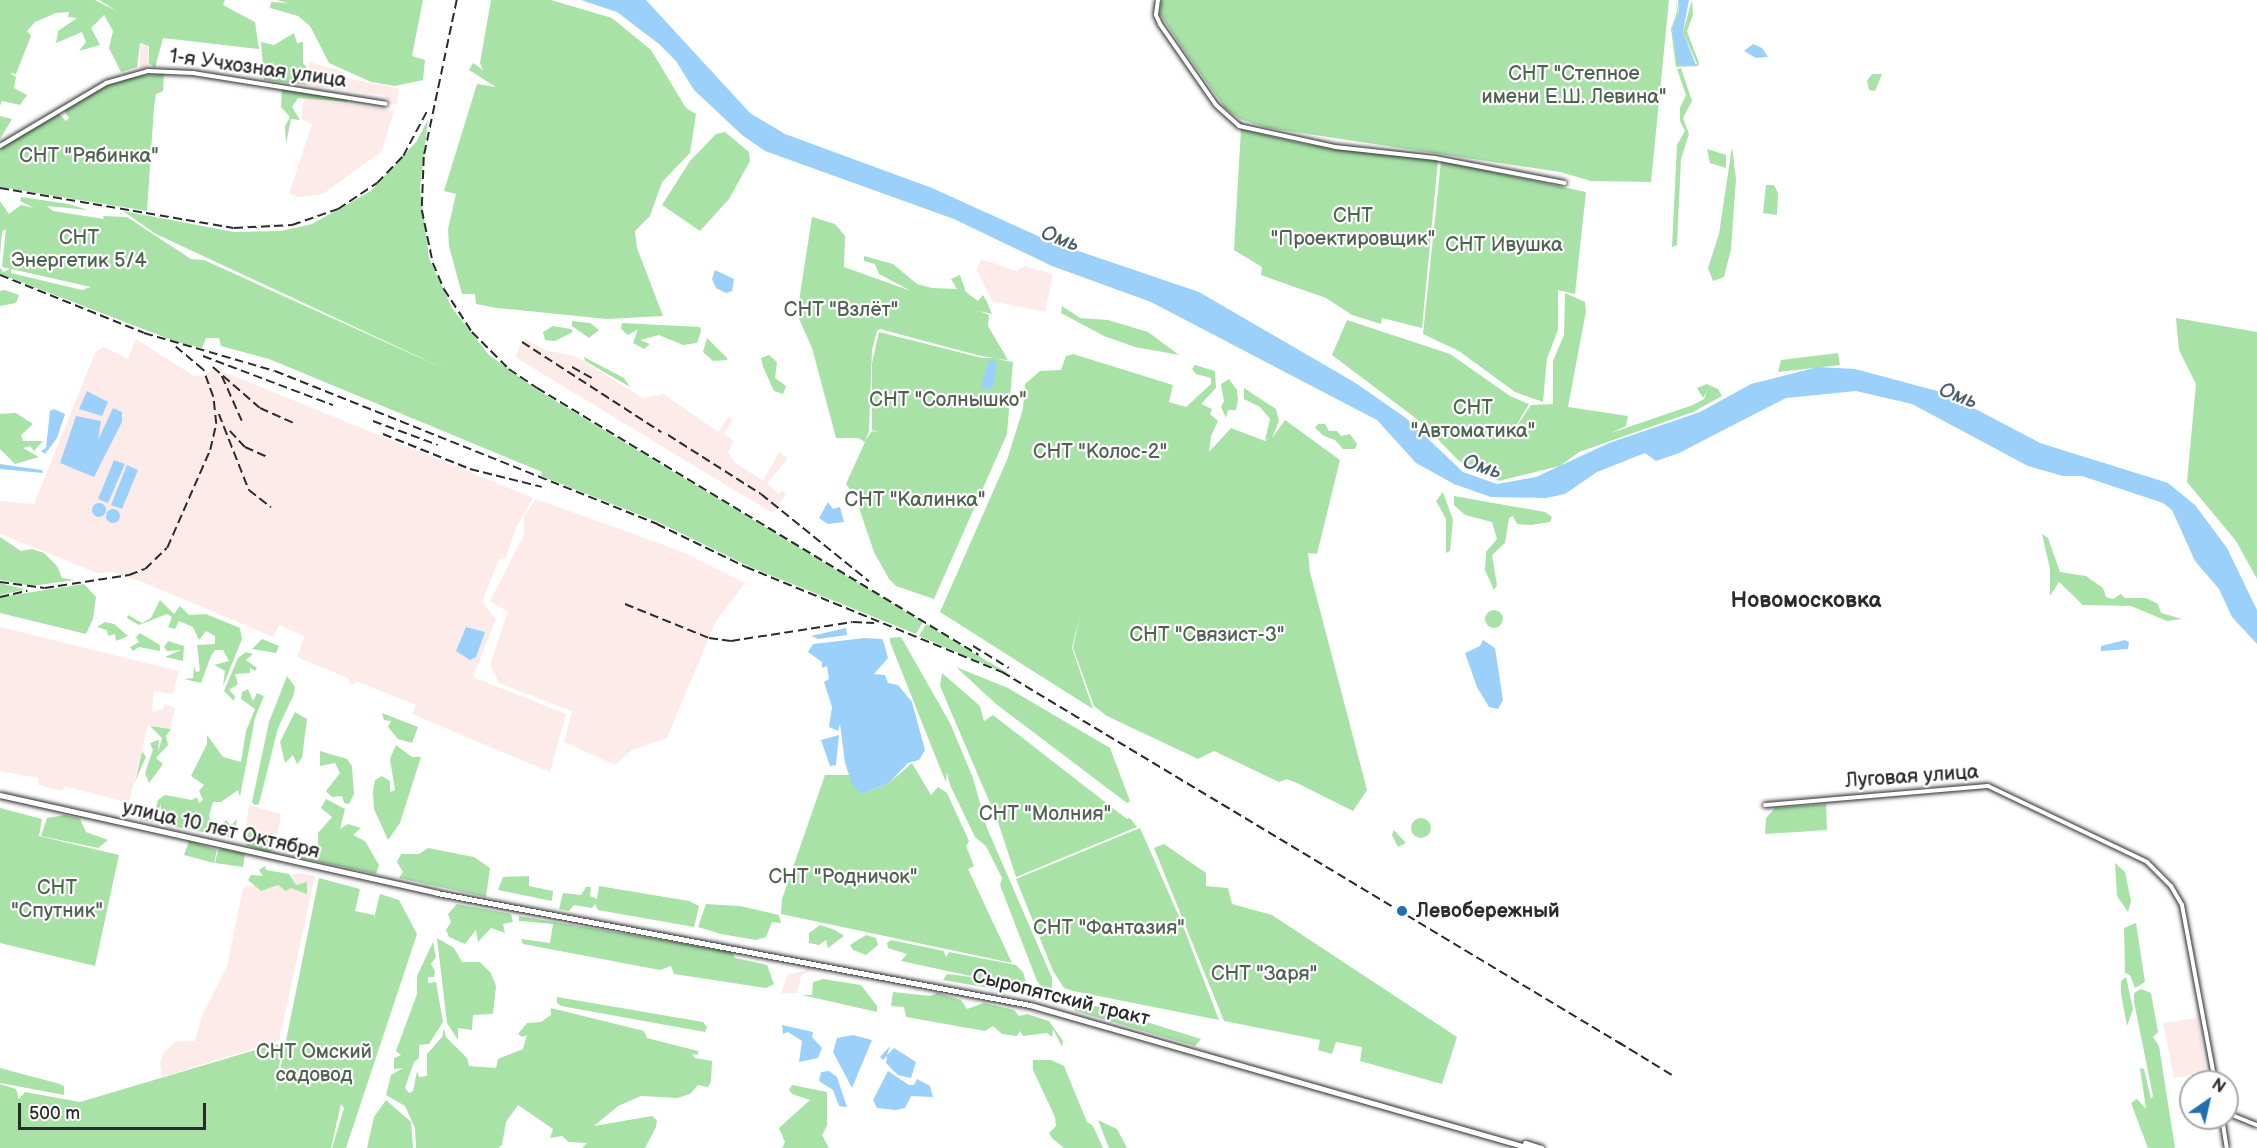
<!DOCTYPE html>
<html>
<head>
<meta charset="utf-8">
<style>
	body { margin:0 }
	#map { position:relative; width:2257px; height:1148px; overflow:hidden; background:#fff; font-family:"Balsamiq Sans",sans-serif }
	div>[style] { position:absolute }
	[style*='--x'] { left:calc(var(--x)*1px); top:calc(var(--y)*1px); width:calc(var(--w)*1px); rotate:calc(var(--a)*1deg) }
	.built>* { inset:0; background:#fdebe9 }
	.green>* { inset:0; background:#a8e2a7 }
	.round { border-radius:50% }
	.water>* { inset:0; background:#9bd0fa }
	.roads { filter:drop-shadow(0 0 2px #2b2b2b) drop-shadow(0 0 2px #2b2b2b) }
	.secondary>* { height:4px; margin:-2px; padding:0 2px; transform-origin:2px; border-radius:2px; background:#fff }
	.primary>* { height:5px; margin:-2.5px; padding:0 2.5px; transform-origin:2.5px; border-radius:2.5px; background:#fff }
	.rail>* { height:1.5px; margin-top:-0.75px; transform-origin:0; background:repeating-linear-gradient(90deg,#2b2b2b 0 9px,transparent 0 13.5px) }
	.dots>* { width:16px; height:16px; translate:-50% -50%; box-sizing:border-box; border:3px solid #fff; border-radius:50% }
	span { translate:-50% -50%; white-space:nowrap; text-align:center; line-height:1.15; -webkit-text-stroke:4.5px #fff; paint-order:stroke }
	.street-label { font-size:20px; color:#2b2b2b }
	.park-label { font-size:20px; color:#506250 }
	.poi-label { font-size:20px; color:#2b2b2b; font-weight:700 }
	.left { translate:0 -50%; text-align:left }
	.water-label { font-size:21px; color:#4d5d69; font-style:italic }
	.quarter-label { font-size:22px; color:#2b2b2b; font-weight:700 }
	.north { position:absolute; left:2179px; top:1070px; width:60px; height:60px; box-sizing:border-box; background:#fff; border:2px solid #aaa; border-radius:50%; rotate:34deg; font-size:16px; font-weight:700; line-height:24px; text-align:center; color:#2b2b2b }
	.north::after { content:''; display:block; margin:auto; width:21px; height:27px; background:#1f6fb2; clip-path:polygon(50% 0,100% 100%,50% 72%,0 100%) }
	.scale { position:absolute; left:18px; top:1103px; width:188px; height:27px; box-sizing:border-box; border:3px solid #2b2b2b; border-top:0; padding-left:8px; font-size:18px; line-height:21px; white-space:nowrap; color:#2b2b2b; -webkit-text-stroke:4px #fff; paint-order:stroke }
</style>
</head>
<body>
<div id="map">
	<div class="built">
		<i style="clip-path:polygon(148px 44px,149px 68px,140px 68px,140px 45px)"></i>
		<i style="clip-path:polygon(309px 62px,345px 72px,344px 78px,399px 88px,397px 104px,389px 103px,384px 95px,307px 85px)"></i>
		<i style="clip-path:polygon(304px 98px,394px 111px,381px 152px,323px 194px,299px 197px,289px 194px,312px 124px,301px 119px)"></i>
		<i style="clip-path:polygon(981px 259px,1017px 271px,1024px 266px,1053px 274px,1045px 312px,992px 301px,977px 271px)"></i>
		<i style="clip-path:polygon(524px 338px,545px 350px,575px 356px,643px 398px,664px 394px,718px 432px,728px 417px,733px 420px,724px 434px,734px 441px,728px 452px,734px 462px,763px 481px,779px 452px,788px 458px,767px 484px,779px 494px,782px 491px,786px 494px,773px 513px,744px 496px,515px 357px)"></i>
		<i style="clip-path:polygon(136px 339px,194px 376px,205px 375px,219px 366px,224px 372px,533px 498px,516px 528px,506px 557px,498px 561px,482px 602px,496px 619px,473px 677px,566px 714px,550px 772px,412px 714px,416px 705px,356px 681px,354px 685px,349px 683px,350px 679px,297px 657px,305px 636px,279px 625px,273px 637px,145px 583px,112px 572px,97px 573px,0 534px,0 501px,34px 504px,95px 353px,103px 347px,128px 359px)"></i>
		<i style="clip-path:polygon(536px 499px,683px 552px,745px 583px,716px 621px,667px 738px,632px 750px,615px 765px,564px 742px,572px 711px,499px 683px,490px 665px,508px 611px,490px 601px,524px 535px,524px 516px)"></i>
		<i style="clip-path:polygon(0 627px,179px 671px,173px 694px,154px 691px,152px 712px,163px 709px,165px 704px,175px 708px,170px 729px,148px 725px,129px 803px,65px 786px,62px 791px,38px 785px,38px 778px,0 771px)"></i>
		<i style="clip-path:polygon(249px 805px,281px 814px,275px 849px,279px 855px,244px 842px)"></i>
		<i style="clip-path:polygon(299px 873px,315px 876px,279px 1041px,162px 1077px,160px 1063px,165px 1051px,177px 1041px,195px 1041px,202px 1015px,227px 967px,243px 888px)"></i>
		<i style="clip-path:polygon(809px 965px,816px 966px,801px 976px,797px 993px,781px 993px,788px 974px,806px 971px)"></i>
		<i style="clip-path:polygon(2197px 1018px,2206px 1073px,2174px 1078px,2163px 1023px)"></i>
	</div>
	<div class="green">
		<i style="clip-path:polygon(0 0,95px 0,118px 12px,99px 0,225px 0,223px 5px,255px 22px,259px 49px,163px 38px,155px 68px,149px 63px,149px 46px,140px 43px,137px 67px,121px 72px,109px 48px,113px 31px,104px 15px,91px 28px,100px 45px,79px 51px,86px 42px,82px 32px,56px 43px,58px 31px,77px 18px,68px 17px,69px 12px,56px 13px,35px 22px,27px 31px,31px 36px,16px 74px,10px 73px,16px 77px,14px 88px,27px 95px,20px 105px,2px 101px,0 106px)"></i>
		<i style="clip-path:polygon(277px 0,423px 0,412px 56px,425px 60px,423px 80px,395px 86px,371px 82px,329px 63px,310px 26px,298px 16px,270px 8px,271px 2px,288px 3px)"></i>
		<i style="clip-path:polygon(491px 0,551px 0,612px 18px,651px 50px,686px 108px,696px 114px,690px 153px,662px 182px,650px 216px,635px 231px,637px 248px,663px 316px,607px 319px,497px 308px,476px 304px,475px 294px,462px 294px,449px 246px,448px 229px,456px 194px,444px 191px,477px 84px,496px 87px,469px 70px,473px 63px,483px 70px,480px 63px)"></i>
		<i style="clip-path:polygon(1161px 0,1669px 0,1651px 182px,1591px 181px,1560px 172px,1268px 128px,1240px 119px,1225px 108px,1179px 43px,1160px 14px)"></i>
		<i style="clip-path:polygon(1676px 0,1679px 13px,1672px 28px,1679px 65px,1697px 64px,1683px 32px,1692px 0,1693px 15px,1687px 31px,1699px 63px,1698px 66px,1676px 67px,1671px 29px,1677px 12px)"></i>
		<i style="clip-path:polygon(294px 33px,297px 43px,303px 42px,303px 63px,307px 67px,301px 70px,300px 81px,309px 85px,264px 80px,261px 42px,274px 45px)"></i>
		<i style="clip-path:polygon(1681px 68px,1692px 101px,1683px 118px,1689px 134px,1681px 159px,1677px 245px,1672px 247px,1677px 145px,1685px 131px,1680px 121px,1680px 108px,1686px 95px,1677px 69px)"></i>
		<i style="clip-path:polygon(164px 74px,163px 91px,156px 94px,154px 107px,147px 211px,0 187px,0 148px,59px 114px,66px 121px,69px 118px,64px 110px,112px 83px,134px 76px)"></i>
		<i style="clip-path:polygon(1872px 74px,1882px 74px,1875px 91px,1869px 90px,1867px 81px)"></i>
		<i style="clip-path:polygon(282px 88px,347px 99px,348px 102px,298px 98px,292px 107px,300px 120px,291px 119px,286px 144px,285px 126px,290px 117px,281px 107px)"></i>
		<i style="clip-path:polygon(0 116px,12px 119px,0 139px)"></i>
		<i style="clip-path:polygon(evenodd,428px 120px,420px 188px,429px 258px,452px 308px,489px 355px,539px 391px,923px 622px,916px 634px,748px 566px,658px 522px,541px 476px,542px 472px,269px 359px,221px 346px,219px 338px,206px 338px,202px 348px,177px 342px,0 274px,0 267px,3px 272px,10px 269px,2px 267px,6px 229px,2px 232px,0 255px,0 201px,9px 214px,21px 205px,34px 208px,20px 201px,21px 197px,69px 204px,88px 210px,47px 206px,53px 211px,104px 219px,103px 216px,127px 217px,191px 259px,204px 260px,447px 370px,156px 234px,123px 211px,234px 232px,281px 231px,312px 224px,371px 191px,416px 142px,428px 120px,11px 269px,91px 287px,82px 290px,11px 273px,11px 269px)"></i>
		<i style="clip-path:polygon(1241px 129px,1304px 144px,1438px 161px,1422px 328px,1382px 318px,1381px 324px,1352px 315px,1326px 298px,1261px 275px,1262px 267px,1234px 250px)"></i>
		<i style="clip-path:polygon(725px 132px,749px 152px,750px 161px,729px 199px,700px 231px,662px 205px,690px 161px,716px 134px)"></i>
		<i style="clip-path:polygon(1732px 147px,1736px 179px,1731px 249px,1724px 277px,1713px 281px,1708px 268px,1719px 234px)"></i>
		<i style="clip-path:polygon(1707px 149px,1726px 155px,1726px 168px,1710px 163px)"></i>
		<i style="clip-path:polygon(1441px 161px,1586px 192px,1575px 294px,1558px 290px,1558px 330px,1547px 358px,1543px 402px,1515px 392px,1459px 351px,1423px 334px)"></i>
		<i style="clip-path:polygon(1766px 185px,1774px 185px,1778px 193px,1777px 215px,1763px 213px)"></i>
		<i style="clip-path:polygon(evenodd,812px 217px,835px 224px,845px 236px,844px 267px,911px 291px,879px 274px,875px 264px,864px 261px,864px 256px,893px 264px,917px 284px,932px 288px,957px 289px,951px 279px,960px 275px,966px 292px,978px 301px,983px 295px,987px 302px,992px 314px,979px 311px,989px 315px,988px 326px,1008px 360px,996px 359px,1013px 362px,1007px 434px,934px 599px,896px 586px,889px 579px,874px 552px,855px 496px,846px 484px,865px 442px,858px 438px,836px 438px,812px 348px,797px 314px,812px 217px,880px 329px,977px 355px,993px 358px,982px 358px,879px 332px,872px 363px,872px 430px,880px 433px,872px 431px,865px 441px,869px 431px,872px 350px,877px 331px,880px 329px)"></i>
		<i style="clip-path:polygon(5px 290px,19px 295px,16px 303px,0 306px,0 291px)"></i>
		<i style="clip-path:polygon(1565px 293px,1585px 302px,1586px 311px,1568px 407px,1628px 416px,1626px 426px,1611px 433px,1693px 405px,1704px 399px,1707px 391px,1703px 398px,1697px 388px,1707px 384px,1718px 389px,1722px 396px,1693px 412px,1579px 452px,1560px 466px,1499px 481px,1459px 461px,1422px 423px,1332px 355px,1347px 320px,1450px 354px,1510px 396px,1529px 404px,1510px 436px,1531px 405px,1553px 404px,1553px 361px,1564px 335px)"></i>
		<i style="clip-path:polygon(1062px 306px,1080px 318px,1108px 320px,1148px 332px,1179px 355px,1135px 347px,1104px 336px,1061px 313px)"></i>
		<i style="clip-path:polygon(2176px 318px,2257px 332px,2257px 579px,2236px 541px,2187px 482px,2196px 384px,2179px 350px)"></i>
		<i style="clip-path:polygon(572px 321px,590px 323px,599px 330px,589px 338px,572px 326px)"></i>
		<i style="clip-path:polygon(622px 323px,700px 327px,701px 331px,697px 343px,683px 345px,659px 335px,640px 340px,650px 344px,644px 349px,633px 343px,638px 329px,628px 335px,621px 329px)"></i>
		<i style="clip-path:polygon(553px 326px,571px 329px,573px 332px,555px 341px,545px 340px,543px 332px)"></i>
		<i style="clip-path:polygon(707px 338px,727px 358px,727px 360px,713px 361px,703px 352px)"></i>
		<i style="clip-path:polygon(1838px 353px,1840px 365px,1778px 372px,1781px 360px)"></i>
		<i style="clip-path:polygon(1073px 354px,1173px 385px,1169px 402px,1186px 407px,1211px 384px,1211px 378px,1196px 374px,1192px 369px,1195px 365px,1215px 371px,1216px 388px,1201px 404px,1212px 409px,1210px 414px,1218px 421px,1211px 436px,1209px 452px,1231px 428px,1265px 441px,1268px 439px,1265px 440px,1270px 419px,1260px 407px,1244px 399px,1244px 388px,1276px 409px,1279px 421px,1272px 438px,1285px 420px,1340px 460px,1317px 554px,1308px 553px,1310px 572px,1367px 790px,1353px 811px,1297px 783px,1287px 779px,1279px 782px,1214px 751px,1198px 759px,1107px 716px,1094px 706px,1073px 648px,1080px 615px,1072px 648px,1093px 709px,940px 612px,1007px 460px,1023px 409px,1025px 384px,1040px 371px,1061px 370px,1066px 356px)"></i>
		<i style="clip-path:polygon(769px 355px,777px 362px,775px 378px,786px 386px,783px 394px,774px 391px,763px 367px,761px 358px)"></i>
		<i style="clip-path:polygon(584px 357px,624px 378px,630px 387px,585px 361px)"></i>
		<i style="clip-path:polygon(1229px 379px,1237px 390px,1238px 400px,1236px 410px,1228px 410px,1226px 418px,1221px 407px,1224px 401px,1221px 384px)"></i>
		<i style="clip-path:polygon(16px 413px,33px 424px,21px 435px,23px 441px,43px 441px,34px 451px,30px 446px,23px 448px,39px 457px,15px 464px,0 449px,0 414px)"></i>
		<i style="clip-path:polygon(1318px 424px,1325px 424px,1329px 431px,1337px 431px,1341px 436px,1350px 434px,1357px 444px,1355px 449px,1343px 449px,1335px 440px,1324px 436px,1315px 428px)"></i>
		<i style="clip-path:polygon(1443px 492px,1453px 520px,1450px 551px,1446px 553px,1446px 519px,1436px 501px)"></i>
		<i style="clip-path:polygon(1454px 496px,1545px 512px,1552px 517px,1550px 522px,1531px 525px,1517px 524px,1513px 516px,1509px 518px,1505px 543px,1492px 555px,1497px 585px,1494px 590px,1485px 570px,1486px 552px,1497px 539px,1492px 522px,1465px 515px,1454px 505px)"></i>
		<i style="clip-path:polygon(2042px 534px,2048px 538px,2060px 572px,2086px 576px,2103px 588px,2106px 597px,2113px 599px,2121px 594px,2125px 598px,2146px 598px,2158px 604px,2161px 613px,2182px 619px,2167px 621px,2131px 606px,2083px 605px,2059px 582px,2050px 596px,2050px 569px)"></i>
		<i style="clip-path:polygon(0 537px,21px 551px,32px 549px,44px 553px,57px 566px,62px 578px,75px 580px,31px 586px,0 580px)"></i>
		<i style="clip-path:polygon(0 583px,23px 589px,23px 590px,0 595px)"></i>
		<i style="clip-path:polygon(84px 584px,96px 597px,93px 619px,86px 634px,0 613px,0 597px)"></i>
		<i style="clip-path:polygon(160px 600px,174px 614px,180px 606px,189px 615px,206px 614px,240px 628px,242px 639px,223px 686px,225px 671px,214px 665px,229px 661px,223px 650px,215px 650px,211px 656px,201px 683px,184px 679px,193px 678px,194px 666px,196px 672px,200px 671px,197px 645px,215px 644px,215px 636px,206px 631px,199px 640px,193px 627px,179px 621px,175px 629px,168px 627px,172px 617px,167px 614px,139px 625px,127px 618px,128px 615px,142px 623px,151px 618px)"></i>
		<i class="round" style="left:1485px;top:610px;width:18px;height:18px"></i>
		<i style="clip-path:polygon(105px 622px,114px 624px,128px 636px,116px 641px,115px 634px,108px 636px,107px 630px,97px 627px)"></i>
		<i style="clip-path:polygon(926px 624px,960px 645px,1018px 679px,919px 636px)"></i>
		<i style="clip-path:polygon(140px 633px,160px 645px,160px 651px,139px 647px,133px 651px,130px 647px,139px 642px,136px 637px)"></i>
		<i style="clip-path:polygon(901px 637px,950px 723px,973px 778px,987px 828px,1052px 978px,1052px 990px,1046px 992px,1037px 981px,1000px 885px,1002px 878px,986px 846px,975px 837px,950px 785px,947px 772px,946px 782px,942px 773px,890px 642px,890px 638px)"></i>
		<i style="clip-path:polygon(262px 639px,279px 646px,276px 653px,252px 649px)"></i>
		<i style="clip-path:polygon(168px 641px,184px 646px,183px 661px,165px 657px,181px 650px,167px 651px,164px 647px)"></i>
		<i style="clip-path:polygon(246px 652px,253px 654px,246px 660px,257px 668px,255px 671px,250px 668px,250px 673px,235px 674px,238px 684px,229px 690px,235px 696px,234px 701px,224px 691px,238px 658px)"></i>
		<i style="clip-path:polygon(956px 667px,1008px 688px,1110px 748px,1130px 801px,1127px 803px,996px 704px)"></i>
		<i style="clip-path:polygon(942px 673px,980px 706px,984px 721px,993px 715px,1127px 819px,1130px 818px,1137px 827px,1016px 877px,998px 822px,940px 686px)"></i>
		<i style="clip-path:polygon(287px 676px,295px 687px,294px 694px,278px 728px,259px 804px,255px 805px,252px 802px,269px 722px)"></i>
		<i style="clip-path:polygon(248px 689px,253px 701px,257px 693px,264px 696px,255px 718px,240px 797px,238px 790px,221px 802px,213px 802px,209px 816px,211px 821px,222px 824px,226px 820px,231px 826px,237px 819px,234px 838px,166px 825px,161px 819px,161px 804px,153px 822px,140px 820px,141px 811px,156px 808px,158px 800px,165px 795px,192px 800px,197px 797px,199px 803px,203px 800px,199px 791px,204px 785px,191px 776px,207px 744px,207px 735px,223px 757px,241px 762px,246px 731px,255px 709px,241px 699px,242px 692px)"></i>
		<i style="clip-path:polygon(295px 712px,307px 719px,302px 758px,297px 764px,293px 755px,285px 763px,280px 742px)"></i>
		<i style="clip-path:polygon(382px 713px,418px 727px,412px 743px,398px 739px,388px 727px,391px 721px,384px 720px)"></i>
		<i style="clip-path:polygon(150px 726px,171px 729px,166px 736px,168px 745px,156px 758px,163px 764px,149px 783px,145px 773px,153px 750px,150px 743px,159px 740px,158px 752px,162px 738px)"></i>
		<i style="clip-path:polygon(396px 745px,412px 757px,421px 757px,400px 823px,388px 840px,374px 809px,373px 791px,375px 780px,382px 776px,390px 781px,390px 792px,395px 790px,390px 759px)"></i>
		<i style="clip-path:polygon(142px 751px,146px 757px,133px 786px,136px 778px)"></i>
		<i style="clip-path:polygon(320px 751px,347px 759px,352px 766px,354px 794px,349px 804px,344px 803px,342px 796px,332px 797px,326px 791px,340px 773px,335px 763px,320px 766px)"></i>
		<i style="clip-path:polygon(912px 763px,931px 795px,938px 787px,947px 793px,969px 841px,966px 846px,974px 866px,968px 869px,1012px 963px,781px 914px,782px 899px,825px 775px,849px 775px,862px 794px,889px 783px)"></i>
		<i style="clip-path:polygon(326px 799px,345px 809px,340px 829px,348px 824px,361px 828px,353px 835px,365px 841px,379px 865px,376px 874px,283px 854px,318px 860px,318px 833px,332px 817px,321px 808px)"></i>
		<i style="clip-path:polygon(1826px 804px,1827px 830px,1765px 834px,1766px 818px,1775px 808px)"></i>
		<i style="clip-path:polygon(0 808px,42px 819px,39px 836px,119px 855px,95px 966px,0 943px)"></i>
		<i style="clip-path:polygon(65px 815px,80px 819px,86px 832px,108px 840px,98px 848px,41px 836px,47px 818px)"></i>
		<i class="round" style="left:1411px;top:818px;width:20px;height:20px"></i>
		<i style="clip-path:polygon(1140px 828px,1181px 921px,1219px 1020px,1073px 991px,1064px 988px,1053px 971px,1016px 879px)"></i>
		<i style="clip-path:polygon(1394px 830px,1406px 843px,1398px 847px,1392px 835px)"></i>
		<i style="clip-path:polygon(252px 831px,274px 835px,272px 850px,268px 853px,246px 845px,246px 834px)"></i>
		<i style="clip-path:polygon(189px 841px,217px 850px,214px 863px,184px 855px)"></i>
		<i style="clip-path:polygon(1164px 844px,1206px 873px,1206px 886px,1228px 888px,1232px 904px,1272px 915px,1457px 1037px,1442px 1084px,1360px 1061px,1362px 1047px,1336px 1042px,1332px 1054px,1318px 1050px,1320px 1040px,1224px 1021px,1154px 848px)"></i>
		<i style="clip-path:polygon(428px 848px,474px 857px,490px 868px,486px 897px,399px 878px,403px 872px,397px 862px,401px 854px,419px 854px)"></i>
		<i style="clip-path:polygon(223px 849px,245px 854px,243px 867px,215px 863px,218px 850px)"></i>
		<i style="clip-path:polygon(2115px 863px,2125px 872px,2131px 901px,2128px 912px,2117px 896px)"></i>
		<i style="clip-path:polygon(265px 866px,266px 870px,289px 874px,296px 885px,307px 882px,307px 894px,291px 888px,286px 891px,278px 885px,261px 891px,248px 880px,251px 875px,263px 876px,259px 870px)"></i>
		<i style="clip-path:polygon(529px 876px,529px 886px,553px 891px,552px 901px,498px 890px,503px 877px)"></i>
		<i style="clip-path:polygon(319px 878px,360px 889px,355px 911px,374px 915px,374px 918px,380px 894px,399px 900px,417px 934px,346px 1148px,332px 1148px,344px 1108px,341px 1104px,331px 1148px,0 1148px,0 1084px,16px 1089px,19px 1099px,25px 1092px,80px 1102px,275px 1044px,282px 1046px,275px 1095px)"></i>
		<i style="clip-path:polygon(599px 886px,689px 901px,699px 906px,694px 927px,598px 910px,595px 904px,592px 908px,574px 905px,569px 911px,559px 909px,563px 893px,581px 895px,586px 887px,591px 887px,590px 896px,597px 899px)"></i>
		<i style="clip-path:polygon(457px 904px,511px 914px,513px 922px,503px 924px,505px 933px,491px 928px,478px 942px,476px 930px,465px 944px,449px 937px,446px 930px,451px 922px,448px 914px)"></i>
		<i style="clip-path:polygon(706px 904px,740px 906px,779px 915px,781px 923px,772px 922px,766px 937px,756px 940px,721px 934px,698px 927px)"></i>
		<i style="clip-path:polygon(519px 916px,732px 952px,735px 958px,767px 965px,774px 984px,766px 988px,674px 974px,671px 966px,660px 970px,523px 944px,521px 939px,550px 943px,553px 924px,519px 921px)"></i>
		<i style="clip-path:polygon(2136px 923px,2145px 982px,2135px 988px,2130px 975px,2125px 973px,2124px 928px)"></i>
		<i style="clip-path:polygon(820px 925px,835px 930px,844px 936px,828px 948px,826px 940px,819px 945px,809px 943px,809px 933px)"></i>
		<i style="clip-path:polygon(866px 935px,876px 938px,878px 945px,866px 955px,853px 950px,850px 945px)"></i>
		<i style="clip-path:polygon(437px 938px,454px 948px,462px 962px,480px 962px,491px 973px,496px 986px,493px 1014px,473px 1015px,472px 1030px,458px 1028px,458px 1040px,447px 1023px)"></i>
		<i style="clip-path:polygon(891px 940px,944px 951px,946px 957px,949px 952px,1016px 965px,1023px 972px,1030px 995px,943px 980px,947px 974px,980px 978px,901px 961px,907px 954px,888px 948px,887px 943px)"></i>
		<i style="clip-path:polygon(433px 942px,436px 957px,431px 964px,435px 971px,434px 977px,428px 977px,428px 983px,436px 982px,443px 1022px,429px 1044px,419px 1045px,419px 1058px,414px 1062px,405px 1088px,409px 1093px,413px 1091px,417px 1071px,419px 1077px,427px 1076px,427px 1054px,442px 1037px,444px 1028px,446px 1037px,467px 1058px,469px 1066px,496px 1068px,498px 1059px,523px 1049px,527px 1035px,522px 1037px,518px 1034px,527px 1023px,541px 1022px,551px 1015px,551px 1008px,644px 1031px,647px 1038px,698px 1051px,698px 1055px,692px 1054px,695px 1058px,712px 1061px,711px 1082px,708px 1087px,698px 1085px,690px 1094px,677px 1098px,641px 1096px,618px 1106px,594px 1126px,652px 1116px,657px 1120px,656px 1127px,645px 1148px,582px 1148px,587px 1143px,569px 1142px,562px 1136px,550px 1138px,553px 1129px,518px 1105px,506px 1122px,502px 1145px,498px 1148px,416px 1148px,415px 1128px,405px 1106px,386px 1095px,391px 1075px,403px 1068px,394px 1069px,394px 1058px,401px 1055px,396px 1051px,417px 994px,417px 976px)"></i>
		<i style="clip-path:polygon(2126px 977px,2133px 1009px,2127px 1026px,2121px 993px,2121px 981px)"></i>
		<i style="clip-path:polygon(823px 979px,861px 985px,877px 1006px,877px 1012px,802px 995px,812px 995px,813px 982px)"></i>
		<i style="clip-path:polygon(2141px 989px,2151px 993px,2158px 1032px,2153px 1037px,2159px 1046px,2175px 1148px,2148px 1148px,2131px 1103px,2137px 1099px,2146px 1109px,2140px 1068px,2144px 1069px,2151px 1099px,2153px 1096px,2134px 1002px,2134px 993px)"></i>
		<i style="clip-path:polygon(893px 992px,930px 996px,938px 993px,961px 1000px,967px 1009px,984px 1003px,1014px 1010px,1019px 1016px,1027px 1014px,1049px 1021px,1063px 1041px,1062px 1047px,1053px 1029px,1052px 1037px,1047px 1033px,1023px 1036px,1020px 1031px,1017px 1036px,1002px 1034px,993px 1026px,985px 1031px,906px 1017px,904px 1007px,891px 1006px)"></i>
		<i style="clip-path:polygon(557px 997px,703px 1022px,707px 1027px,705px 1032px,561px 1006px,557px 1003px)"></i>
		<i style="clip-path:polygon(1072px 997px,1076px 1000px,1201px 1039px,1195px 1046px,1075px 1011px)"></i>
		<i style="clip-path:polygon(1033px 1060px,1051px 1060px,1064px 1066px,1087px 1122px,1093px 1126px,1103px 1148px,1064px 1148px,1052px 1138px,1049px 1133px,1056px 1126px,1055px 1117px,1033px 1070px)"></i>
		<i style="clip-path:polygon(0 1068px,60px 1084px,64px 1086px,64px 1095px,0 1083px)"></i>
		<i style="clip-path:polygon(792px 1085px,827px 1092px,827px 1126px,822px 1135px,829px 1148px,782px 1148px,785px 1142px,779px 1128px,810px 1100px,792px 1094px,789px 1090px)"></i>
		<i style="clip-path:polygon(386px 1100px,411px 1122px,413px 1148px,367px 1148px,374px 1117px)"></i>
		<i style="clip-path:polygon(1098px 1120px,1117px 1129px,1127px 1148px,1109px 1148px)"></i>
	</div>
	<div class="water">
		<i style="clip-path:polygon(581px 0,646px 0,750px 113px,785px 134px,932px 188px,1049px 241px,1199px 292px,1354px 382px,1406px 418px,1463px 472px,1497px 484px,1536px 477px,1609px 443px,1700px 412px,1751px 384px,1818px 367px,1855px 369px,1945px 393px,2040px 443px,2168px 483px,2195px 505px,2227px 548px,2257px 610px,2257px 644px,2232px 617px,2219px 589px,2195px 561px,2172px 510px,2163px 503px,2082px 476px,2063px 476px,2028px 466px,1912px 404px,1856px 391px,1786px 398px,1679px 453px,1656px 461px,1645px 453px,1597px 472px,1565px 494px,1546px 498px,1491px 497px,1454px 484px,1416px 463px,1377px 420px,1151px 302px,1052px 266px,954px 219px,765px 151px,742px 135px,694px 90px,676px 61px,659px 44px,617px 12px)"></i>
		<i style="clip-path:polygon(1678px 0,1689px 0,1683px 32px,1696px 65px,1678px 65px,1672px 28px,1679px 13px)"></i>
		<i style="clip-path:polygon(1753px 44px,1762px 48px,1768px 57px,1756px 58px,1744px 51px)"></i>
		<i style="clip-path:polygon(715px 270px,734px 279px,732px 291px,726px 293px,716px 288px,712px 279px)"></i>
		<i style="clip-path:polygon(992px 360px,997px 363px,994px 386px,986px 390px,981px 387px,988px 362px)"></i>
		<i style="clip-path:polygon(87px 391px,108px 402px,102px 416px,79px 409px)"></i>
		<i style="clip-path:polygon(113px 408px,122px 412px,122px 422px,94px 477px,60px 463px,76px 416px,101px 421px,98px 440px)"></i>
		<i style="clip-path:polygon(54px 409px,65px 414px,57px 438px,45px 454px,41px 451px,46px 448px,50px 411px)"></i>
		<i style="clip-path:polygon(114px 460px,125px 464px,108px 503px,98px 499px)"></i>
		<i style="clip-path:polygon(0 464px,42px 470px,43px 473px,0 469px)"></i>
		<i style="clip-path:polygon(127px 465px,138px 470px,122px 509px,111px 505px)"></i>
		<i style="clip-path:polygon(828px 502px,833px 509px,840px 507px,844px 522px,828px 524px,819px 518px)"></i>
		<i class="round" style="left:92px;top:503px;width:14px;height:14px"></i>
		<i class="round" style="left:106px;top:509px;width:14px;height:14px"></i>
		<i style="clip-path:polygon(466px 627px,485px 632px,476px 657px,470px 660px,456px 651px)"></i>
		<i style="clip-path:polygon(846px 628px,847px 635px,818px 639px,811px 636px)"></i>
		<i style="clip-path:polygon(865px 638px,882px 639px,884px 643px,888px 658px,874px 674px,885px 675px,888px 683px,898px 685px,912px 702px,925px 750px,919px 760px,908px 763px,889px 783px,862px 794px,852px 784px,845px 763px,840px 724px,838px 731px,829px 727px,832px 707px,824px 682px,829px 679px,827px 666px,822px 668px,822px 662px,808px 652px,813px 644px)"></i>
		<i style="clip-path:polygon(1483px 640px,1495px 648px,1503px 700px,1498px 709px,1489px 707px,1477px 687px,1465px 653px,1480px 646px)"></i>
		<i style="clip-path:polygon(2125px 640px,2129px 642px,2128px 649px,2101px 651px,2101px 646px)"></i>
		<i style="clip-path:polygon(839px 735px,836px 765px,830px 766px,821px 740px)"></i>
		<i style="clip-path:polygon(782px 1025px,813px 1032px,812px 1037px,822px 1048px,818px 1058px,799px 1062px,802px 1041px,788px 1032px,783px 1034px)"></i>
		<i style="clip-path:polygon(853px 1035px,872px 1040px,852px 1088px,833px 1052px,837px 1038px)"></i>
		<i style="clip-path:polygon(890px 1046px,887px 1055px,894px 1048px,916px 1062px,911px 1078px,898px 1075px,886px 1063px,887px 1056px,883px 1060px,880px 1057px)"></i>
		<i style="clip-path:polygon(829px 1071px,837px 1077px,847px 1107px,839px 1106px,833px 1090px,819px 1081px,821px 1072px)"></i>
		<i style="clip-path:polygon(888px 1071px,909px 1085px,914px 1085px,917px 1079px,930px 1086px,933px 1097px,911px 1096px,905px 1108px,896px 1110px,877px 1108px,873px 1100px)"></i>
	</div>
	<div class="roads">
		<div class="secondary">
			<i style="--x:1158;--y:0;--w:15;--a:98"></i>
			<i style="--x:1156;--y:15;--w:10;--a:66"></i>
			<i style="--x:1160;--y:24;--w:98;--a:55.3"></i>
			<i style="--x:1216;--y:105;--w:31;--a:42"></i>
			<i style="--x:1239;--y:126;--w:98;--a:12.3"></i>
			<i style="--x:1335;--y:147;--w:101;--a:6.3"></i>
			<i style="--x:1435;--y:158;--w:132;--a:10.9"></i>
			<i style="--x:0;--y:146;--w:123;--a:-30.7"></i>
			<i style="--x:106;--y:83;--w:44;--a:-15.9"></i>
			<i style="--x:148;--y:71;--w:45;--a:2.5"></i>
			<i style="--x:193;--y:73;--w:195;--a:9.1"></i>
			<i style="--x:1765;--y:805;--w:224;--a:-4.9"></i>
			<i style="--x:1988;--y:786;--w:176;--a:25.5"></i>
			<i style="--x:2147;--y:862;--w:34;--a:45"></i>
			<i style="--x:2171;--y:886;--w:22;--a:60"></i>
			<i style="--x:2182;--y:905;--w:180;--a:79.4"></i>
			<i style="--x:2227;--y:1113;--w:32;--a:22"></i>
			<i style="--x:2222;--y:1118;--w:30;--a:81"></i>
		</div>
		<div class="primary">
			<i style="--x:0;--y:795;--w:448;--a:12.6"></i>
			<i style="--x:437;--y:893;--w:603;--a:10.7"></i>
			<i style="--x:1030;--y:1005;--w:519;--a:15.99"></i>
			<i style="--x:1525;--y:1143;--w:17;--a:17"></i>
		</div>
	</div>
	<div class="rail">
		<i style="--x:457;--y:0;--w:160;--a:101.9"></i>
		<i style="--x:424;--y:157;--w:53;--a:92.2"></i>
		<i style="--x:422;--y:210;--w:54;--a:78.3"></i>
		<i style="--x:433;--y:263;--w:28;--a:67"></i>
		<i style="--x:444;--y:289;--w:51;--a:56.9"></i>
		<i style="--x:472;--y:332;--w:52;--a:45"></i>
		<i style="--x:509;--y:369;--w:34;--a:34"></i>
		<i style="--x:537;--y:388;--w:516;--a:31.14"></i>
		<i style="--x:0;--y:188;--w:237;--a:9.7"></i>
		<i style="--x:234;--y:228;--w:58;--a:-3"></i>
		<i style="--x:292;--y:225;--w:49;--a:-19.2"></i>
		<i style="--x:338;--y:209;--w:47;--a:-33.7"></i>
		<i style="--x:377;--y:183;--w:37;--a:-46"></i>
		<i style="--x:403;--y:156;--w:51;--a:-61.9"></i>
		<i style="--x:0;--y:275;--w:155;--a:21.9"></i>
		<i style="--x:144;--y:333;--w:136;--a:16.2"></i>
		<i style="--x:275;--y:371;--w:412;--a:21.8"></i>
		<i style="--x:657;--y:524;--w:99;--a:25.8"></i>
		<i style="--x:746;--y:567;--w:277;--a:22.3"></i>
		<i style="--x:1002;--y:672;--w:728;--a:31"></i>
		<i style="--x:522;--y:342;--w:166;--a:32.9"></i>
		<i style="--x:203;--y:356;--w:139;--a:20.7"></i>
		<i style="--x:213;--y:367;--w:62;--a:41.1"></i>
		<i style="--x:260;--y:408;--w:36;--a:24"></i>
		<i style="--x:572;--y:367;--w:26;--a:29"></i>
		<i style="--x:222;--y:376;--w:49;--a:66"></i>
		<i style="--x:219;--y:414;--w:82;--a:68.5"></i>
		<i style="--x:249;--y:490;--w:28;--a:38"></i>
		<i style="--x:373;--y:421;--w:69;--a:20.3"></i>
		<i style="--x:230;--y:431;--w:22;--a:47"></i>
		<i style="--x:245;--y:447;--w:24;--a:24"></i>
		<i style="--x:383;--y:434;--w:94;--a:21.9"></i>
		<i style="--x:470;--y:469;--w:74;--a:14"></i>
		<i style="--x:668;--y:435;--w:110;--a:32.4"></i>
		<i style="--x:761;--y:494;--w:139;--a:38.9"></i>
		<i style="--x:0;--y:582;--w:45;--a:7.6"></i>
		<i style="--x:45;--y:588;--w:85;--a:-8.8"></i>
		<i style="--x:129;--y:575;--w:17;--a:-21"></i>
		<i style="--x:145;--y:569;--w:30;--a:-44"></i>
		<i style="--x:167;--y:548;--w:107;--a:-66.3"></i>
		<i style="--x:210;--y:450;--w:27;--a:-77"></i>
		<i style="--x:216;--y:424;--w:27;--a:-96"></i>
		<i style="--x:213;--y:397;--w:29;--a:-110"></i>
		<i style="--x:203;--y:370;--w:39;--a:-140"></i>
		<i style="--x:0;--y:597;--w:28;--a:-13"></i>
		<i style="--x:625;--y:604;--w:91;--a:22"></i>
		<i style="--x:709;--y:638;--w:22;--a:8"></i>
		<i style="--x:731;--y:641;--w:123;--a:-8.9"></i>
		<i style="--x:853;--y:622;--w:21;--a:3"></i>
		<i style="--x:973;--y:646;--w:42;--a:31.4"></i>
		<i style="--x:1618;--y:1042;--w:63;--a:31.4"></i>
	</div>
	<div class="dots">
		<i style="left:1402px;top:911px;background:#1f6fb2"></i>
	</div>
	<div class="street-label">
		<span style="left:258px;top:69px;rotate:8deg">1-я Учхозная улица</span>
		<span style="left:1912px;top:777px;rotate:-4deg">Луговая улица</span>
		<span style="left:221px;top:830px;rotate:13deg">улица 10 лет Октября</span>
		<span style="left:1061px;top:998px;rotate:14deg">Сыропятский тракт</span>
	</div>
	<div class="park-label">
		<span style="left:1574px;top:86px">СНТ "Степное<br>имени Е.Ш. Левина"</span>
		<span style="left:89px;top:156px">СНТ "Рябинка"</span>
		<span style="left:1353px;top:228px">СНТ<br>"Проектировщик"</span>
		<span style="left:79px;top:250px">СНТ<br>Энергетик 5/4</span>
		<span style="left:1504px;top:245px">СНТ Ивушка</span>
		<span style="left:841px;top:310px">СНТ "Взлёт"</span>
		<span style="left:948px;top:400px">СНТ "Солнышко"</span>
		<span style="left:1473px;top:420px">СНТ<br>"Автоматика"</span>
		<span style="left:1100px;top:452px">СНТ "Колос-2"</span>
		<span style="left:915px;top:500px">СНТ "Калинка"</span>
		<span style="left:1207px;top:635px">СНТ "Связист-3"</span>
		<span style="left:1045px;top:814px">СНТ "Молния"</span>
		<span style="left:843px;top:877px">СНТ "Родничок"</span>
		<span style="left:57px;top:900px">СНТ<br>"Спутник"</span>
		<span style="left:1109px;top:928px">СНТ "Фантазия"</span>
		<span style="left:1264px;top:974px">СНТ "Заря"</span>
		<span style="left:314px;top:1064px">СНТ Омский<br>садовод</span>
	</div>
	<div class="poi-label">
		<span class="left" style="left:1416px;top:911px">Левобережный</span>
	</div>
	<div class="water-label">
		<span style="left:1060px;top:239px;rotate:21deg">Омь</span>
		<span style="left:1958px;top:396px;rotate:21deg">Омь</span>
		<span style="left:1482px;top:467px;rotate:18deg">Омь</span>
	</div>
	<div class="quarter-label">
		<span style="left:1806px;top:601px">Новомосковка</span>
	</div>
	<div class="north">N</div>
	<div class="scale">500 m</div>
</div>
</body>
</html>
